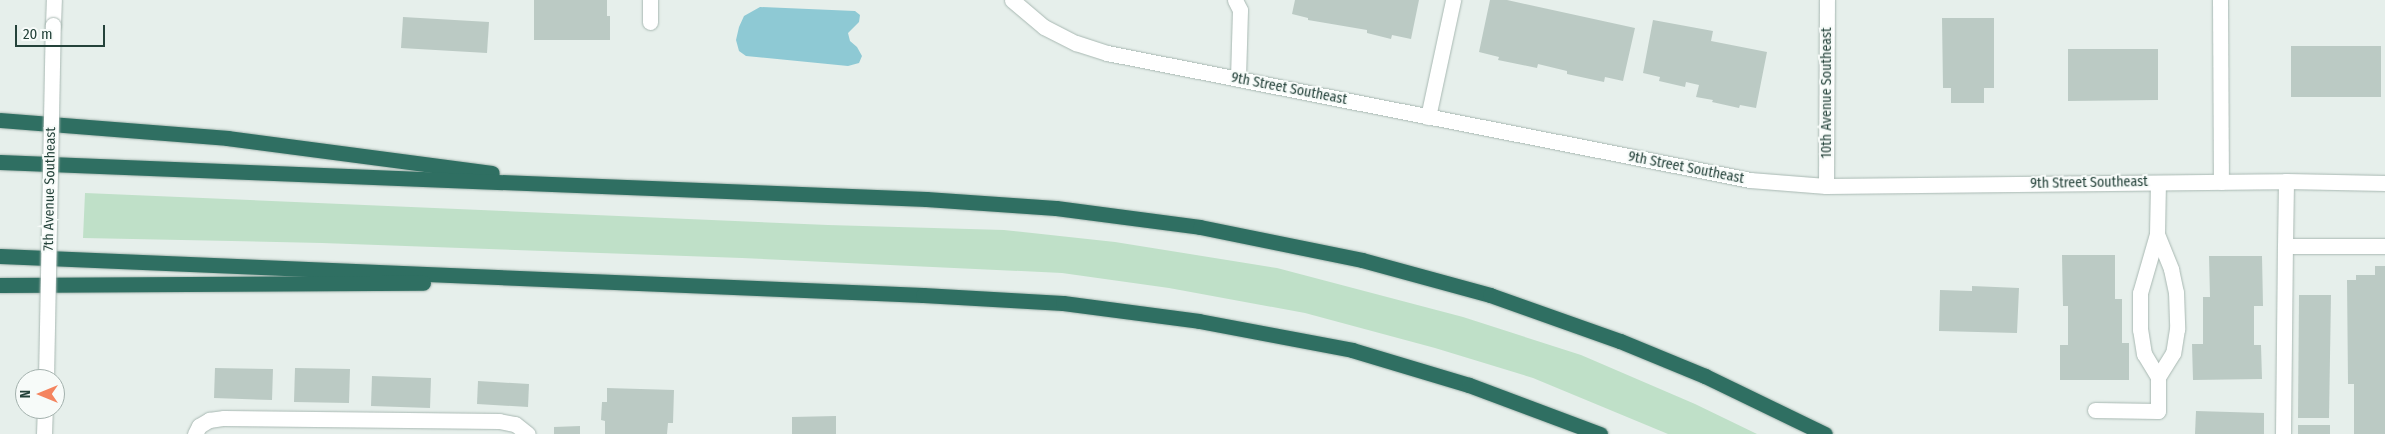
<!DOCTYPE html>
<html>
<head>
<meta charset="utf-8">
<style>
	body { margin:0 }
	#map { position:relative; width:2385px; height:434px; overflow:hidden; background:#e6efeb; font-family:"Fira Sans Condensed",sans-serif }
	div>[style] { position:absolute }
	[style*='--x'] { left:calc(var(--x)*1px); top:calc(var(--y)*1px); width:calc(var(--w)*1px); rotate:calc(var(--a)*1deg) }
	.green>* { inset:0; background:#bfe0c8 }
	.water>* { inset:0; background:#8ec9d4 }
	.building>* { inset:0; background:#bbcac4 }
	.roads { filter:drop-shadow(0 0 1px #a8b8b2) drop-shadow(0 0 1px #a8b8b2) }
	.service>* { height:15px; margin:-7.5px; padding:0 7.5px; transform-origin:7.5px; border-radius:7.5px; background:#fff }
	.minor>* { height:15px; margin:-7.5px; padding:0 7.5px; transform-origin:7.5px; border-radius:7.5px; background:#fff }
	.tertiary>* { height:15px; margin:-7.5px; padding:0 7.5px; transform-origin:7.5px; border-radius:7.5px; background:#fff }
	.motorway>* { height:15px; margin:-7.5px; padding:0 7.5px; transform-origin:7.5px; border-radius:7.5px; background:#2f6f62 }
	.bridges { filter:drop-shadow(0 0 1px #a8b8b2) drop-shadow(0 0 1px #a8b8b2) }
	.tertiary-bridge>* { height:15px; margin:-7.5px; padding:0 7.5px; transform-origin:7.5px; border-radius:7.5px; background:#fff }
	span { translate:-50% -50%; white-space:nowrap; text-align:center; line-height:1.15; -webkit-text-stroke:4px #f7fbf9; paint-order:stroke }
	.street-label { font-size:14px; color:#24423a }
	.north { position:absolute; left:15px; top:369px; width:50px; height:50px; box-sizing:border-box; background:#f7fbf9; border:1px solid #a3b1ad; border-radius:50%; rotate:270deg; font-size:14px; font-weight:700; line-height:20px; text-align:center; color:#24423a }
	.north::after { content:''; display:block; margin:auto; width:18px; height:22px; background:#f4845f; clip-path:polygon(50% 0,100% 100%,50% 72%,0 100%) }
	.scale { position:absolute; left:15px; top:25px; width:90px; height:22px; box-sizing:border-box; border:2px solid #24423a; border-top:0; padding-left:6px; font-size:15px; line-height:18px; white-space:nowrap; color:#24423a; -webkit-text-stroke:4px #f7fbf9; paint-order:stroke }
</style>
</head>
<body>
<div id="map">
	<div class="green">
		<i style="clip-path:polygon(85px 193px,828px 225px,1004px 230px,1115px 242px,1277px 268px,1463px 317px,1581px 355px,1695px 404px,1757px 434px,1668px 434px,1533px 378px,1435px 348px,1305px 313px,1169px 288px,1062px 273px,742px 258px,322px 243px,83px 238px)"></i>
	</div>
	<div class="water">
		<i style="clip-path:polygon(760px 7px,855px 11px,860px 15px,859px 22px,848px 33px,850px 41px,857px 47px,862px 56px,859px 63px,848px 66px,746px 56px,739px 51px,736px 40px,739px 27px,744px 16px)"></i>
	</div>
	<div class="building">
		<i style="clip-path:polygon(534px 0,607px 0,607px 16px,610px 16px,610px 40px,534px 40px)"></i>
		<i style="clip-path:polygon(1295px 0,1419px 0,1411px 39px,1392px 35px,1391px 39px,1367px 33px,1367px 30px,1308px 20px,1308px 18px,1292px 14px)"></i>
		<i style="clip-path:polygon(1490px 0,1507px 0,1635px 28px,1623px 81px,1605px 77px,1604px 82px,1567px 74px,1567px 71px,1538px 64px,1537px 68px,1498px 60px,1499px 57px,1479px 52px)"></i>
		<i style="clip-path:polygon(403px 17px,489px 22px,487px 53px,401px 48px)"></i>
		<i style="clip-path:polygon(1942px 18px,1994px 18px,1994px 88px,1984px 88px,1984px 103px,1951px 103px,1951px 88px,1943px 88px)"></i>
		<i style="clip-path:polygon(1653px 20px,1713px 31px,1711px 41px,1767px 52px,1756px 108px,1740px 105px,1739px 108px,1712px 102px,1713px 100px,1696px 97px,1699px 85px,1686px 82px,1685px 87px,1659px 81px,1660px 77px,1643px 73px)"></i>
		<i style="clip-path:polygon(2291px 46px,2381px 46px,2381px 97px,2291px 97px)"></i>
		<i style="clip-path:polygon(2068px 49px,2158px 49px,2158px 100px,2068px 101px)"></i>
		<i style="clip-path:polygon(2062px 255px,2115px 255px,2115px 299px,2122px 299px,2122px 343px,2129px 343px,2129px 380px,2060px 380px,2060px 345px,2068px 345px,2068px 306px,2063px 306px)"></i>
		<i style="clip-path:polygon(2209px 256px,2262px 256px,2263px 306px,2254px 306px,2254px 345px,2261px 345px,2262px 379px,2193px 380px,2192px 344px,2203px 344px,2203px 297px,2210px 297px)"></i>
		<i style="clip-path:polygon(2375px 266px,2385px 266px,2385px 434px,2354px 434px,2354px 384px,2348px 384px,2347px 280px,2356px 280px,2356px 275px,2375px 275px)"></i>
		<i style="clip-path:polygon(1972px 286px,2019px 288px,2017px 333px,1939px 331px,1940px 290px,1972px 291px)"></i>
		<i style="clip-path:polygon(2299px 295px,2331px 295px,2329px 418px,2298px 418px)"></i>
		<i style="clip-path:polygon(215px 368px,273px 369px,272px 400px,214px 398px)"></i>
		<i style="clip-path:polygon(295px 368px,350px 369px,349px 403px,294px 402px)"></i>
		<i style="clip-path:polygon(372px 376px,431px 378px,430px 408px,371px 406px)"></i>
		<i style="clip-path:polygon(478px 381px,529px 384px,528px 407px,477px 404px)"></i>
		<i style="clip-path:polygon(607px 388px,674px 390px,673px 423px,668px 423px,667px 434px,605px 434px,605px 421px,601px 420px,602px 402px,607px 402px)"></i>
		<i style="clip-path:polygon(2196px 411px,2264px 413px,2264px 434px,2195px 434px)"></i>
		<i style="clip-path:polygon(836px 416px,836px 434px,792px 434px,792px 417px)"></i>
		<i style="clip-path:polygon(2298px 425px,2330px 425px,2330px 434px,2298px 434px)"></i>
		<i style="clip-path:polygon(580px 426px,580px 434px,554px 434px,554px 427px)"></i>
	</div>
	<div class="roads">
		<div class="service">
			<i style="--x:650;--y:0;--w:22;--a:90"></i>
			<i style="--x:1235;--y:0;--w:11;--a:63"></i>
			<i style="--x:1240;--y:10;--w:69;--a:91.7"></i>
			<i style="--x:2220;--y:0;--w:182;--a:89.7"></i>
			<i style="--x:1428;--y:117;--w:120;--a:-77.9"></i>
			<i style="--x:2157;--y:234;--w:38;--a:68"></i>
			<i style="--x:2171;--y:269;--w:24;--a:78"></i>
			<i style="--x:2176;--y:292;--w:37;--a:88"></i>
			<i style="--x:2177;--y:329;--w:24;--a:99"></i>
			<i style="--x:2173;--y:353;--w:28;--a:122"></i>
			<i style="--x:2285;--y:246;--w:65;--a:-89.1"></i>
			<i style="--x:2095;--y:410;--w:63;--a:0.9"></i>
			<i style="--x:2158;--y:411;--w:34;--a:-90"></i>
			<i style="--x:2158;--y:377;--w:27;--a:-121"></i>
			<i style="--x:2144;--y:354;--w:24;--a:-99"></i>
			<i style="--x:2140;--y:330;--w:37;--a:-90"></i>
			<i style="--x:2140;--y:293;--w:61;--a:-73.9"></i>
			<i style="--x:2157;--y:234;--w:51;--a:-88.9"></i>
			<i style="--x:195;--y:434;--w:9;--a:-63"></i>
			<i style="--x:199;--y:426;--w:12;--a:-31"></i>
			<i style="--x:209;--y:420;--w:15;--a:-8"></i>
			<i style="--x:224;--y:418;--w:275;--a:0.6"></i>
			<i style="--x:499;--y:421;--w:16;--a:11"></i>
			<i style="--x:515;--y:424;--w:16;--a:38"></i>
			<i style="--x:2283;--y:434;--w:188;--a:-89.4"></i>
			<i style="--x:2285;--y:246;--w:100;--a:0"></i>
		</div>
		<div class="minor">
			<i style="--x:1012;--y:0;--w:42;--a:40.2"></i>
			<i style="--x:1044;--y:27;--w:36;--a:27"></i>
			<i style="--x:1076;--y:43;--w:33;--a:18"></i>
			<i style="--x:1107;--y:53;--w:655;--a:11.17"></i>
			<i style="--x:1750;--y:180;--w:76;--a:4.5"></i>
			<i style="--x:1826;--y:186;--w:460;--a:-0.6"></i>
			<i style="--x:2286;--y:181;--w:99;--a:1.2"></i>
			<i style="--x:1826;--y:186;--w:186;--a:-89.7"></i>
		</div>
		<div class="tertiary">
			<i style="--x:53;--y:25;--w:25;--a:-88"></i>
			<i style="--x:44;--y:434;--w:25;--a:-88"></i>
		</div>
		<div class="motorway">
			<i style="--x:0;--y:120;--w:228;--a:4.5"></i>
			<i style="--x:227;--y:138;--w:267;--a:7.5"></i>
			<i style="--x:0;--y:162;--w:927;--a:2.29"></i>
			<i style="--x:926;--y:199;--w:130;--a:4"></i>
			<i style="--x:1056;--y:208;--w:145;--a:7.5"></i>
			<i style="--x:1200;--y:227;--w:165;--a:11.5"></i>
			<i style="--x:1362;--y:260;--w:133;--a:15.3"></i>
			<i style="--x:1490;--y:295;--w:138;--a:19.5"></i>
			<i style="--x:1620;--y:341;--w:92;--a:22.4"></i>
			<i style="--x:1705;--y:376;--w:133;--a:25.8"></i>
			<i style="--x:0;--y:256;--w:924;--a:2.42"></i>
			<i style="--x:923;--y:295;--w:140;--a:3.3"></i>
			<i style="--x:1063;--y:303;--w:137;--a:7.5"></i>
			<i style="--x:1199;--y:321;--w:156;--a:10.7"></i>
			<i style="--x:1352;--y:350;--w:122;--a:16.7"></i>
			<i style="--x:1469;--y:385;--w:140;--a:20.5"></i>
			<i style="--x:0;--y:285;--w:423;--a:-0.3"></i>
		</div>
	</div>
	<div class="bridges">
		<div class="tertiary-bridge">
			<i style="--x:46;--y:379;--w:354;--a:-88.9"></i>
		</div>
	</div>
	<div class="street-label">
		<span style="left:1289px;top:89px;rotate:11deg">9th Street Southeast</span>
		<span style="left:1827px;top:93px;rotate:-90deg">10th Avenue Southeast</span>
		<span style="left:1686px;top:168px;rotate:11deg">9th Street Southeast</span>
		<span style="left:2089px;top:183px;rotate:-1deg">9th Street Southeast</span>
		<span style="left:50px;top:189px;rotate:-89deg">7th Avenue Southeast</span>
	</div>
	<div class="north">N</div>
	<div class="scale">20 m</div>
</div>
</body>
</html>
